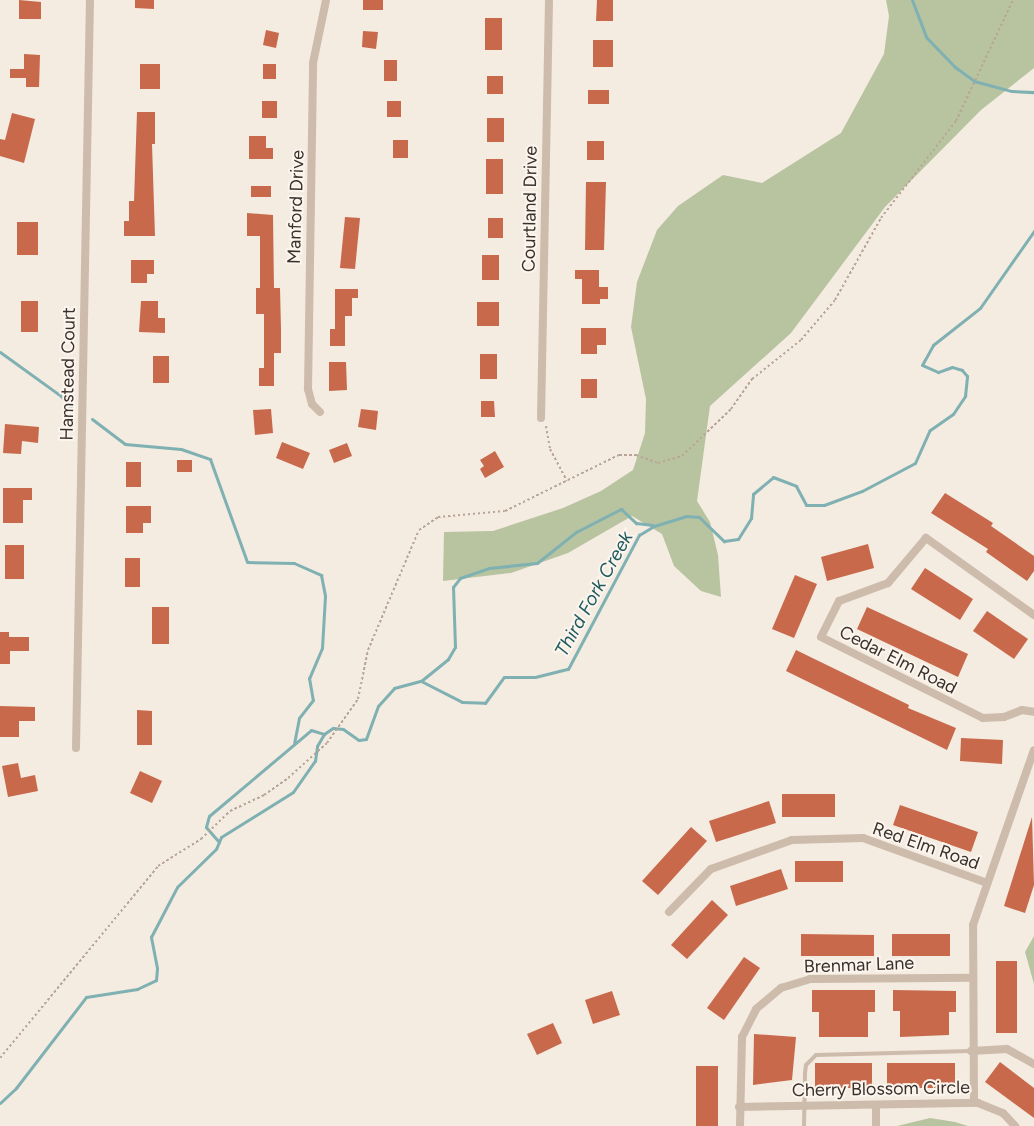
<!DOCTYPE html>
<html>
<head>
<meta charset="utf-8">
<style>
	body { margin:0 }
	#map { position:relative; width:1034px; height:1126px; overflow:hidden; background:#f4ebe1; font-family:Figtree,sans-serif }
	div>[style] { position:absolute }
	[style*='--x'] { left:calc(var(--x)*1px); top:calc(var(--y)*1px); width:calc(var(--w)*1px); rotate:calc(var(--a)*1deg) }
	.green>* { inset:0; background:#b8c4a0 }
	.stream>* { height:3px; margin:-1.5px; padding:0 1.5px; transform-origin:1.5px; border-radius:1.5px; background:#7fb0b2 }
	.building>* { inset:0; background:#c8694b }
	.path>* { height:2px; margin-top:-1px; transform-origin:0; background:repeating-linear-gradient(90deg,#b9a596 0 2.5px,transparent 0 5px) }
	.service>* { height:4px; margin:-2px; padding:0 2px; transform-origin:2px; border-radius:2px; background:#cdbbac }
	.minor>* { height:8px; margin:-4px; padding:0 4px; transform-origin:4px; border-radius:4px; background:#cdbbac }
	span { translate:-50% -50%; white-space:nowrap; text-align:center; line-height:1.15; -webkit-text-stroke:4px #fbf5ee; paint-order:stroke }
	.street-label { font-size:18px; color:#3b302b }
	.water-label { font-size:19px; color:#1f5a5e; font-style:italic }
</style>
</head>
<body>
<div id="map">
	<div class="green">
		<i style="clip-path:polygon(886px 0,1034px 0,1034px 68px,981px 110px,885px 207px,791px 333px,710px 406px,697px 501px,710px 522px,718px 555px,721px 597px,701px 591px,674px 566px,662px 534px,632px 516px,568px 553px,511px 573px,443px 581px,444px 532px,493px 531px,563px 508px,601px 491px,633px 470px,645px 433px,646px 399px,631px 327px,637px 282px,657px 230px,678px 206px,723px 175px,762px 183px,841px 133px,884px 54px,889px 16px)"></i>
		<i style="clip-path:polygon(1034px 936px,1034px 984px,1025px 952px)"></i>
		<i style="clip-path:polygon(930px 1118px,955px 1122px,968px 1126px,897px 1126px)"></i>
	</div>
	<div class="stream">
		<i style="--x:912;--y:0;--w:40;--a:69"></i>
		<i style="--x:926;--y:37;--w:42;--a:46"></i>
		<i style="--x:955;--y:67;--w:24;--a:36"></i>
		<i style="--x:974;--y:81;--w:39;--a:15"></i>
		<i style="--x:1012;--y:91;--w:22;--a:3"></i>
		<i style="--x:0;--y:352;--w:75;--a:35.8"></i>
		<i style="--x:61;--y:396;--w:18;--a:49"></i>
		<i style="--x:92;--y:419;--w:41;--a:37.1"></i>
		<i style="--x:125;--y:444;--w:56;--a:5.1"></i>
		<i style="--x:181;--y:449;--w:31;--a:19"></i>
		<i style="--x:210;--y:459;--w:109;--a:70.2"></i>
		<i style="--x:247;--y:562;--w:47;--a:1.2"></i>
		<i style="--x:294;--y:563;--w:30;--a:24"></i>
		<i style="--x:321;--y:575;--w:21;--a:79"></i>
		<i style="--x:325;--y:596;--w:52;--a:93.3"></i>
		<i style="--x:322;--y:648;--w:33;--a:113"></i>
		<i style="--x:309;--y:678;--w:22;--a:80"></i>
		<i style="--x:313;--y:700;--w:23;--a:128"></i>
		<i style="--x:299;--y:718;--w:25;--a:101"></i>
		<i style="--x:421;--y:681;--w:46;--a:27.1"></i>
		<i style="--x:462;--y:702;--w:23;--a:2"></i>
		<i style="--x:485;--y:703;--w:32;--a:-54"></i>
		<i style="--x:504;--y:677;--w:31;--a:0"></i>
		<i style="--x:535;--y:677;--w:34;--a:-14"></i>
		<i style="--x:568;--y:669;--w:152;--a:-62.1"></i>
		<i style="--x:639;--y:535;--w:17;--a:-31"></i>
		<i style="--x:654;--y:526;--w:34;--a:-17"></i>
		<i style="--x:686;--y:516;--w:13;--a:4"></i>
		<i style="--x:699;--y:517;--w:35;--a:44"></i>
		<i style="--x:724;--y:541;--w:14;--a:-8"></i>
		<i style="--x:738;--y:539;--w:25;--a:-58"></i>
		<i style="--x:751;--y:518;--w:24;--a:-85"></i>
		<i style="--x:753;--y:494;--w:26;--a:-40"></i>
		<i style="--x:773;--y:477;--w:25;--a:21"></i>
		<i style="--x:796;--y:486;--w:21;--a:62"></i>
		<i style="--x:806;--y:505;--w:18;--a:0"></i>
		<i style="--x:824;--y:505;--w:40;--a:-20.2"></i>
		<i style="--x:862;--y:491;--w:60;--a:-27.8"></i>
		<i style="--x:915;--y:463;--w:36;--a:-66"></i>
		<i style="--x:930;--y:430;--w:28;--a:-35"></i>
		<i style="--x:953;--y:414;--w:22;--a:-56"></i>
		<i style="--x:965;--y:396;--w:20;--a:-84"></i>
		<i style="--x:967;--y:376;--w:8;--a:-130"></i>
		<i style="--x:962;--y:370;--w:10;--a:-163"></i>
		<i style="--x:952;--y:367;--w:15;--a:160"></i>
		<i style="--x:938;--y:372;--w:17;--a:-156"></i>
		<i style="--x:922;--y:365;--w:23;--a:-61"></i>
		<i style="--x:933;--y:345;--w:60;--a:-38.2"></i>
		<i style="--x:980;--y:308;--w:94;--a:-55"></i>
		<i style="--x:219;--y:842;--w:20;--a:-131"></i>
		<i style="--x:206;--y:827;--w:11;--a:-75"></i>
		<i style="--x:209;--y:816;--w:133;--a:-40.1"></i>
		<i style="--x:311;--y:730;--w:14;--a:17"></i>
		<i style="--x:0;--y:1103;--w:22;--a:-43"></i>
		<i style="--x:16;--y:1088;--w:115;--a:-52.4"></i>
		<i style="--x:86;--y:997;--w:52;--a:-8.9"></i>
		<i style="--x:137;--y:989;--w:21;--a:-25"></i>
		<i style="--x:156;--y:980;--w:12;--a:-85"></i>
		<i style="--x:157;--y:968;--w:32;--a:-101"></i>
		<i style="--x:151;--y:937;--w:56;--a:-62.5"></i>
		<i style="--x:177;--y:887;--w:54;--a:-44.3"></i>
		<i style="--x:216;--y:849;--w:13;--a:-67"></i>
		<i style="--x:221;--y:837;--w:85;--a:-32"></i>
		<i style="--x:293;--y:792;--w:38;--a:-55"></i>
		<i style="--x:315;--y:761;--w:15;--a:-82"></i>
		<i style="--x:317;--y:746;--w:14;--a:-60"></i>
		<i style="--x:324;--y:734;--w:11;--a:-34"></i>
		<i style="--x:333;--y:728;--w:10;--a:6"></i>
		<i style="--x:343;--y:729;--w:19;--a:35"></i>
		<i style="--x:359;--y:740;--w:7;--a:-8"></i>
		<i style="--x:366;--y:739;--w:35;--a:-70"></i>
		<i style="--x:378;--y:706;--w:24;--a:-48"></i>
		<i style="--x:394;--y:688;--w:28;--a:-15"></i>
		<i style="--x:421;--y:681;--w:35;--a:-39"></i>
		<i style="--x:448;--y:659;--w:14;--a:-60"></i>
		<i style="--x:455;--y:647;--w:60;--a:-91.9"></i>
		<i style="--x:453;--y:587;--w:11;--a:-52"></i>
		<i style="--x:460;--y:578;--w:31;--a:-19"></i>
		<i style="--x:489;--y:568;--w:48;--a:-5.9"></i>
		<i style="--x:537;--y:563;--w:50;--a:-38.5"></i>
		<i style="--x:576;--y:532;--w:51;--a:-27.1"></i>
		<i style="--x:621;--y:509;--w:21;--a:43"></i>
		<i style="--x:636;--y:523;--w:17;--a:7"></i>
	</div>
	<div class="building">
		<i style="clip-path:polygon(19px 0,41px 2px,41px 19px,19px 19px)"></i>
		<i style="clip-path:polygon(135px 0,154px 0,154px 9px,135px 8px)"></i>
		<i style="clip-path:polygon(363px 0,383px 0,383px 10px,363px 10px)"></i>
		<i style="clip-path:polygon(597px 0,613px 0,613px 21px,596px 21px)"></i>
		<i style="clip-path:polygon(485px 18px,502px 18px,502px 50px,485px 50px)"></i>
		<i style="clip-path:polygon(266px 30px,279px 33px,276px 48px,263px 45px)"></i>
		<i style="clip-path:polygon(363px 31px,378px 32px,376px 49px,362px 47px)"></i>
		<i style="clip-path:polygon(593px 40px,613px 40px,613px 67px,593px 67px)"></i>
		<i style="clip-path:polygon(24px 54px,40px 55px,39px 87px,26px 87px,26px 78px,10px 78px,10px 69px,24px 69px)"></i>
		<i style="clip-path:polygon(384px 60px,397px 60px,397px 81px,384px 81px)"></i>
		<i style="clip-path:polygon(140px 64px,160px 64px,160px 89px,140px 89px)"></i>
		<i style="clip-path:polygon(263px 64px,276px 64px,276px 79px,263px 79px)"></i>
		<i style="clip-path:polygon(487px 76px,503px 76px,503px 94px,487px 94px)"></i>
		<i style="clip-path:polygon(588px 90px,609px 90px,609px 104px,588px 104px)"></i>
		<i style="clip-path:polygon(262px 101px,277px 101px,277px 118px,262px 118px)"></i>
		<i style="clip-path:polygon(387px 101px,401px 101px,401px 117px,387px 117px)"></i>
		<i style="clip-path:polygon(137px 112px,155px 112px,155px 144px,152px 144px,155px 236px,124px 236px,124px 221px,129px 221px,129px 201px,134px 201px)"></i>
		<i style="clip-path:polygon(12px 113px,35px 119px,24px 163px,0 156px,0 139px,5px 140px)"></i>
		<i style="clip-path:polygon(487px 118px,504px 118px,504px 142px,487px 142px)"></i>
		<i style="clip-path:polygon(249px 136px,266px 136px,266px 148px,273px 148px,273px 159px,249px 159px)"></i>
		<i style="clip-path:polygon(393px 140px,408px 140px,408px 158px,393px 158px)"></i>
		<i style="clip-path:polygon(587px 141px,604px 141px,604px 160px,587px 160px)"></i>
		<i style="clip-path:polygon(486px 159px,503px 159px,503px 194px,486px 194px)"></i>
		<i style="clip-path:polygon(586px 182px,606px 182px,604px 250px,585px 250px)"></i>
		<i style="clip-path:polygon(251px 186px,271px 186px,271px 197px,251px 197px)"></i>
		<i style="clip-path:polygon(247px 213px,273px 215px,274px 288px,280px 288px,281px 329px,281px 353px,274px 353px,274px 386px,259px 386px,259px 368px,264px 368px,264px 314px,256px 314px,256px 288px,260px 288px,260px 236px,247px 236px)"></i>
		<i style="clip-path:polygon(345px 217px,360px 218px,355px 269px,340px 268px)"></i>
		<i style="clip-path:polygon(488px 218px,503px 218px,503px 238px,488px 238px)"></i>
		<i style="clip-path:polygon(17px 222px,38px 222px,38px 255px,17px 255px)"></i>
		<i style="clip-path:polygon(482px 255px,499px 255px,499px 280px,482px 280px)"></i>
		<i style="clip-path:polygon(131px 260px,154px 260px,154px 274px,147px 274px,147px 283px,131px 283px)"></i>
		<i style="clip-path:polygon(575px 270px,599px 270px,599px 287px,608px 287px,608px 299px,600px 299px,600px 304px,582px 304px,582px 279px,575px 279px)"></i>
		<i style="clip-path:polygon(335px 289px,358px 289px,358px 298px,352px 298px,352px 316px,345px 316px,345px 346px,330px 346px,330px 329px,335px 329px)"></i>
		<i style="clip-path:polygon(21px 301px,38px 301px,38px 332px,21px 332px)"></i>
		<i style="clip-path:polygon(141px 301px,158px 301px,158px 318px,165px 318px,165px 333px,139px 332px)"></i>
		<i style="clip-path:polygon(477px 302px,499px 302px,499px 326px,477px 326px)"></i>
		<i style="clip-path:polygon(581px 328px,606px 328px,606px 345px,597px 345px,597px 354px,581px 354px)"></i>
		<i style="clip-path:polygon(480px 354px,497px 354px,497px 379px,480px 379px)"></i>
		<i style="clip-path:polygon(153px 356px,169px 356px,169px 383px,153px 383px)"></i>
		<i style="clip-path:polygon(329px 362px,346px 362px,347px 390px,329px 391px)"></i>
		<i style="clip-path:polygon(581px 379px,597px 379px,597px 398px,581px 398px)"></i>
		<i style="clip-path:polygon(481px 401px,494px 401px,495px 417px,481px 417px)"></i>
		<i style="clip-path:polygon(271px 409px,273px 433px,255px 435px,253px 410px)"></i>
		<i style="clip-path:polygon(361px 409px,378px 411px,376px 430px,358px 427px)"></i>
		<i style="clip-path:polygon(5px 424px,39px 427px,38px 443px,22px 441px,21px 454px,3px 453px)"></i>
		<i style="clip-path:polygon(282px 442px,310px 453px,303px 469px,276px 458px)"></i>
		<i style="clip-path:polygon(347px 443px,352px 456px,334px 463px,329px 450px)"></i>
		<i style="clip-path:polygon(495px 451px,504px 467px,485px 478px,480px 469px,484px 466px,480px 460px)"></i>
		<i style="clip-path:polygon(177px 460px,192px 460px,192px 472px,177px 472px)"></i>
		<i style="clip-path:polygon(126px 462px,141px 462px,141px 487px,126px 487px)"></i>
		<i style="clip-path:polygon(3px 488px,32px 488px,32px 500px,23px 500px,23px 523px,3px 523px)"></i>
		<i style="clip-path:polygon(945px 493px,993px 523px,991px 526px,1034px 556px,1034px 571px,1027px 581px,986px 552px,988px 549px,931px 513px)"></i>
		<i style="clip-path:polygon(126px 506px,151px 506px,151px 523px,143px 523px,143px 533px,126px 533px)"></i>
		<i style="clip-path:polygon(868px 544px,874px 568px,827px 581px,821px 557px)"></i>
		<i style="clip-path:polygon(5px 545px,24px 545px,24px 579px,5px 579px)"></i>
		<i style="clip-path:polygon(125px 558px,140px 558px,140px 587px,125px 587px)"></i>
		<i style="clip-path:polygon(925px 568px,973px 599px,960px 620px,911px 589px)"></i>
		<i style="clip-path:polygon(795px 575px,817px 584px,794px 638px,772px 629px)"></i>
		<i style="clip-path:polygon(152px 607px,169px 607px,169px 644px,152px 644px)"></i>
		<i style="clip-path:polygon(867px 607px,968px 654px,958px 677px,857px 629px)"></i>
		<i style="clip-path:polygon(987px 611px,1028px 639px,1014px 659px,973px 631px)"></i>
		<i style="clip-path:polygon(0 632px,9px 632px,9px 637px,29px 637px,29px 651px,10px 651px,10px 664px,0 664px)"></i>
		<i style="clip-path:polygon(796px 650px,909px 705px,908px 708px,956px 728px,947px 750px,786px 671px)"></i>
		<i style="clip-path:polygon(0 706px,35px 707px,35px 721px,19px 721px,19px 737px,0 737px)"></i>
		<i style="clip-path:polygon(137px 710px,152px 711px,152px 745px,137px 745px)"></i>
		<i style="clip-path:polygon(961px 738px,1003px 740px,1002px 764px,960px 761px)"></i>
		<i style="clip-path:polygon(18px 763px,21px 778px,35px 775px,38px 791px,8px 797px,2px 766px)"></i>
		<i style="clip-path:polygon(140px 771px,162px 781px,152px 803px,130px 793px)"></i>
		<i style="clip-path:polygon(782px 794px,835px 794px,835px 817px,782px 817px)"></i>
		<i style="clip-path:polygon(769px 801px,776px 823px,716px 842px,709px 821px)"></i>
		<i style="clip-path:polygon(900px 805px,978px 832px,971px 852px,893px 825px)"></i>
		<i style="clip-path:polygon(1032px 817px,1034px 885px,1025px 913px,1004px 906px)"></i>
		<i style="clip-path:polygon(691px 827px,707px 841px,658px 895px,642px 881px)"></i>
		<i style="clip-path:polygon(795px 861px,843px 861px,843px 882px,795px 882px)"></i>
		<i style="clip-path:polygon(781px 869px,788px 889px,736px 906px,730px 886px)"></i>
		<i style="clip-path:polygon(712px 900px,728px 915px,687px 959px,671px 945px)"></i>
		<i style="clip-path:polygon(801px 934px,874px 935px,874px 956px,801px 956px)"></i>
		<i style="clip-path:polygon(892px 934px,950px 934px,950px 956px,892px 956px)"></i>
		<i style="clip-path:polygon(744px 957px,760px 968px,724px 1020px,707px 1008px)"></i>
		<i style="clip-path:polygon(996px 961px,1017px 961px,1017px 1033px,996px 1033px)"></i>
		<i style="clip-path:polygon(812px 990px,875px 990px,875px 1012px,868px 1012px,868px 1037px,819px 1037px,819px 1012px,812px 1012px)"></i>
		<i style="clip-path:polygon(893px 990px,956px 991px,956px 1012px,949px 1012px,949px 1035px,900px 1037px,900px 1011px,893px 1011px)"></i>
		<i style="clip-path:polygon(612px 991px,620px 1015px,593px 1024px,585px 1000px)"></i>
		<i style="clip-path:polygon(553px 1023px,562px 1043px,537px 1055px,527px 1034px)"></i>
		<i style="clip-path:polygon(754px 1034px,796px 1037px,792px 1080px,753px 1085px)"></i>
		<i style="clip-path:polygon(1000px 1062px,1034px 1088px,1034px 1118px,985px 1082px)"></i>
		<i style="clip-path:polygon(815px 1063px,872px 1063px,872px 1088px,815px 1088px)"></i>
		<i style="clip-path:polygon(887px 1063px,955px 1063px,955px 1088px,887px 1088px)"></i>
		<i style="clip-path:polygon(696px 1066px,718px 1066px,718px 1126px,696px 1126px)"></i>
	</div>
	<div class="path">
		<i style="--x:546;--y:426;--w:23;--a:80"></i>
		<i style="--x:550;--y:449;--w:36;--a:62"></i>
		<i style="--x:0;--y:1058;--w:249;--a:-50.5"></i>
		<i style="--x:158;--y:866;--w:51;--a:-32.1"></i>
		<i style="--x:201;--y:839;--w:40;--a:-44"></i>
		<i style="--x:230;--y:811;--w:38;--a:-25"></i>
		<i style="--x:264;--y:795;--w:29;--a:-35"></i>
		<i style="--x:288;--y:778;--w:52;--a:-41.9"></i>
		<i style="--x:327;--y:743;--w:54;--a:-54.8"></i>
		<i style="--x:358;--y:699;--w:50;--a:-78.5"></i>
		<i style="--x:368;--y:650;--w:130;--a:-67"></i>
		<i style="--x:419;--y:530;--w:23;--a:-34"></i>
		<i style="--x:438;--y:517;--w:67;--a:-5.1"></i>
		<i style="--x:505;--y:511;--w:127;--a:-26.2"></i>
		<i style="--x:619;--y:455;--w:17;--a:0"></i>
		<i style="--x:636;--y:455;--w:23;--a:20"></i>
		<i style="--x:658;--y:463;--w:25;--a:-16"></i>
		<i style="--x:682;--y:456;--w:68;--a:-43.8"></i>
		<i style="--x:731;--y:409;--w:37;--a:-55"></i>
		<i style="--x:752;--y:379;--w:63;--a:-38.5"></i>
		<i style="--x:801;--y:340;--w:52;--a:-49.6"></i>
		<i style="--x:835;--y:300;--w:94;--a:-60.7"></i>
		<i style="--x:881;--y:218;--w:123;--a:-52.3"></i>
		<i style="--x:956;--y:121;--w:134;--a:-64.8"></i>
	</div>
	<div class="service">
		<i style="--x:804;--y:1126;--w:53;--a:-88.9"></i>
		<i style="--x:805;--y:1073;--w:8;--a:-83"></i>
		<i style="--x:806;--y:1065;--w:14;--a:-45"></i>
		<i style="--x:816;--y:1055;--w:155;--a:-1.5"></i>
	</div>
	<div class="minor">
		<i style="--x:320;--y:412;--w:11;--a:-135"></i>
		<i style="--x:312;--y:404;--w:16;--a:-105"></i>
		<i style="--x:308;--y:389;--w:326;--a:-89.1"></i>
		<i style="--x:313;--y:63;--w:64;--a:-78.3"></i>
		<i style="--x:541;--y:418;--w:418;--a:-88.9"></i>
		<i style="--x:1034;--y:615;--w:133;--a:-144.5"></i>
		<i style="--x:926;--y:538;--w:59;--a:130.2"></i>
		<i style="--x:888;--y:583;--w:52;--a:159.8"></i>
		<i style="--x:839;--y:601;--w:40;--a:116.6"></i>
		<i style="--x:821;--y:637;--w:181;--a:26.6"></i>
		<i style="--x:983;--y:718;--w:21;--a:-3"></i>
		<i style="--x:1004;--y:717;--w:19;--a:-21"></i>
		<i style="--x:1022;--y:710;--w:12;--a:9"></i>
		<i style="--x:76;--y:748;--w:748;--a:-88.93"></i>
		<i style="--x:669;--y:912;--w:60;--a:-45.7"></i>
		<i style="--x:711;--y:869;--w:86;--a:-19.7"></i>
		<i style="--x:792;--y:840;--w:71;--a:-1.6"></i>
		<i style="--x:863;--y:838;--w:132;--a:19.9"></i>
		<i style="--x:971;--y:1051;--w:36;--a:-3"></i>
		<i style="--x:1007;--y:1049;--w:31;--a:29"></i>
		<i style="--x:974;--y:1103;--w:178;--a:-90.3"></i>
		<i style="--x:973;--y:925;--w:185;--a:-70.8"></i>
		<i style="--x:739;--y:1107;--w:239;--a:-1"></i>
		<i style="--x:978;--y:1103;--w:27;--a:22"></i>
		<i style="--x:1003;--y:1113;--w:18;--a:47"></i>
		<i style="--x:740;--y:1126;--w:89;--a:-88.7"></i>
		<i style="--x:742;--y:1037;--w:31;--a:-63"></i>
		<i style="--x:756;--y:1009;--w:33;--a:-40"></i>
		<i style="--x:781;--y:988;--w:30;--a:-17"></i>
		<i style="--x:810;--y:979;--w:162;--a:-0.4"></i>
		<i style="--x:876;--y:1126;--w:20;--a:-90"></i>
	</div>
	<div class="street-label">
		<span style="left:296px;top:207px;rotate:-88deg">Manford Drive</span>
		<span style="left:530px;top:209px;rotate:-89deg">Courtland Drive</span>
		<span style="left:68px;top:374px;rotate:-89deg">Hamstead Court</span>
		<span style="left:898px;top:660px;rotate:27deg">Cedar Elm Road</span>
		<span style="left:926px;top:846px;rotate:19deg">Red Elm Road</span>
		<span style="left:859px;top:965px;rotate:-2deg">Brenmar Lane</span>
		<span style="left:881px;top:1089px;rotate:-1deg">Cherry Blossom Circle</span>
	</div>
	<div class="water-label">
		<span style="left:594px;top:594px;rotate:-61deg">Third Fork Creek</span>
	</div>
</div>
</body>
</html>
